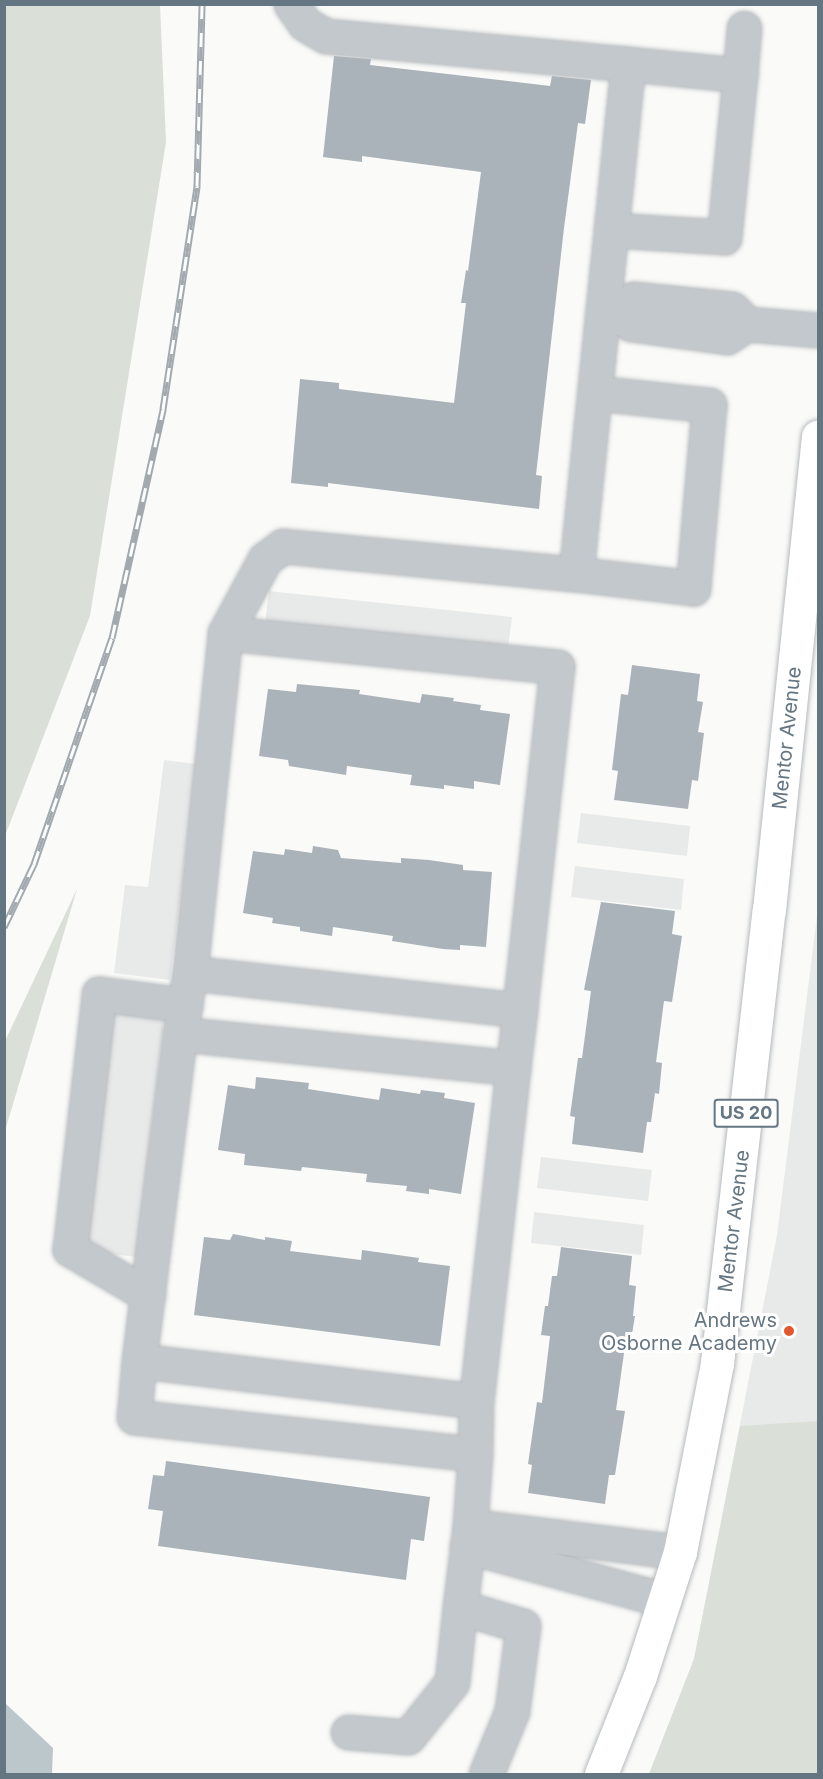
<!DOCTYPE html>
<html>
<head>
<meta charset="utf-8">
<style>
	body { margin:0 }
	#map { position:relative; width:823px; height:1779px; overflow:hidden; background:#fafaf8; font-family:Inter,sans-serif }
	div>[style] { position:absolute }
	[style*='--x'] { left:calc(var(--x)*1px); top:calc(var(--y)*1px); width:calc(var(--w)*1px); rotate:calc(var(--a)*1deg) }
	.built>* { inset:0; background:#e8e9e9 }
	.green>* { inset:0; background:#dadfd7 }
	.water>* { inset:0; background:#bbc7cb }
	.building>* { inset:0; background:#aab3b9 }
	.roads { filter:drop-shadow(0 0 2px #b5babe) drop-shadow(0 0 2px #b5babe) }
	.minor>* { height:33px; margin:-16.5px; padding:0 16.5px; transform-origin:16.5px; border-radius:16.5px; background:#c3c8cc }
	.major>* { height:33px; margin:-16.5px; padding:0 16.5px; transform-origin:16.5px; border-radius:16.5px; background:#fff }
	.rail>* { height:7px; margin-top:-3.5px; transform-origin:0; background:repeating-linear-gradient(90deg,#fff 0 14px,#a2aab0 0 28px); box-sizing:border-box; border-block:2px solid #a2aab0 }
	.dots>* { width:16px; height:16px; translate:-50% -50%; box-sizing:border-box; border:3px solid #fff; border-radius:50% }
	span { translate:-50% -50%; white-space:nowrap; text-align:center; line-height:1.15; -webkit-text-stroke:6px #fff; paint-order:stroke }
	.shield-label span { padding:2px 4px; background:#fff; border:2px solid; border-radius:4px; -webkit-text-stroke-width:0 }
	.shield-label { font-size:18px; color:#657683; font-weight:700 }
	.street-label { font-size:20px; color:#657683 }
	.poi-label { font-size:20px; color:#657683 }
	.right { translate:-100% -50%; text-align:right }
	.frame { position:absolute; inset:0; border:6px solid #657683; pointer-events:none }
</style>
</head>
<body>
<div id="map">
	<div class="built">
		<i style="clip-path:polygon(269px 591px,512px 617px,508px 648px,265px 623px)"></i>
		<i style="clip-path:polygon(164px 760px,196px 764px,170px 980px,114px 973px,125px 885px,148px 887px)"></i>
		<i style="clip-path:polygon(581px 813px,690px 826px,687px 856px,577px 843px)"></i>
		<i style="clip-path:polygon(575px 866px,684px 879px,681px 910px,571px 897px)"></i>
		<i style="clip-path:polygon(818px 908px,818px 1774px,649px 1774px,694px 1659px,777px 1235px)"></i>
		<i style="clip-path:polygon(109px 1011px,164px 1017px,136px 1257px,80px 1250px)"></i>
		<i style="clip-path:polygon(541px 1157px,652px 1170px,648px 1201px,537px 1188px)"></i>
		<i style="clip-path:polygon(534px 1212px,644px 1225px,641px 1255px,531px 1243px)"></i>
	</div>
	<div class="green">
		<i style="clip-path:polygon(5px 4px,160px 5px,166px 142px,90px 616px,5px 836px)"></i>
		<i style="clip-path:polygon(77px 889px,5px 1131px,5px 1041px)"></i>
		<i style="clip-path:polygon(818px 1421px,818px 1774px,649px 1774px,694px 1659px,740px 1426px)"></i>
	</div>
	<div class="water">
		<i style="clip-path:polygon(5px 1703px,53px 1748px,52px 1774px,5px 1774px)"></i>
	</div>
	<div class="building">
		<i style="clip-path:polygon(334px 56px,371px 59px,370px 65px,550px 86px,552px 76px,591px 80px,585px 124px,578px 123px,564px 228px,536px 475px,542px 476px,539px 509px,328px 483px,328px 487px,291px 483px,300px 379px,339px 383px,339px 389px,454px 403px,466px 303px,461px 303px,466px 270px,468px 271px,481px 172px,362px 156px,362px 162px,323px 157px)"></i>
		<i style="clip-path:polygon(632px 665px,700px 674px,697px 701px,703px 702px,698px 732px,704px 733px,698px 781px,692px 780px,688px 809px,614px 800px,618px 771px,612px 770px,621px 694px,628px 695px)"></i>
		<i style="clip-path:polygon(297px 684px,360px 690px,359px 694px,420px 703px,422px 694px,454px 698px,453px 701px,481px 705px,480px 710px,510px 714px,500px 785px,474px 781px,474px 789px,444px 785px,444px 789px,410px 785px,412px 775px,347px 766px,346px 775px,289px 766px,288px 760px,259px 756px,268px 689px,296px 692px)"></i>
		<i style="clip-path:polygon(313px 846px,338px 850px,341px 858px,401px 863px,401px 858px,429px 860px,463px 865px,463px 870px,492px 872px,486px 947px,460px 945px,460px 950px,443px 949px,392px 941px,393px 936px,333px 927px,332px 936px,300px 931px,300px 927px,272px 923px,273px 918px,243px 913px,253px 851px,284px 855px,285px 849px,312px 853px)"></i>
		<i style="clip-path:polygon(601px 902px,675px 911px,672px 934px,682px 936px,672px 1002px,664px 1001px,656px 1062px,662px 1063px,659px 1094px,655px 1093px,651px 1122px,647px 1122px,643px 1153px,572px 1144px,575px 1117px,570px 1116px,578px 1058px,582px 1058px,591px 991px,584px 990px)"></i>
		<i style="clip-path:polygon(256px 1077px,309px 1083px,308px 1089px,379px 1100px,381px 1088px,420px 1094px,421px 1090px,445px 1093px,444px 1098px,475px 1103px,461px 1194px,429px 1189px,429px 1194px,406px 1191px,407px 1186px,366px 1182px,367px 1174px,302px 1167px,301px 1171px,244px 1165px,245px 1154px,218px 1150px,228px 1085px,255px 1089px)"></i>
		<i style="clip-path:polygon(233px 1234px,265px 1240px,265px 1237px,292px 1241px,290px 1251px,361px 1260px,362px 1250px,419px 1258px,418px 1262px,450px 1266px,440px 1346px,194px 1315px,204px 1237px,230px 1240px)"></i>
		<i style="clip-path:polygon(561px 1247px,632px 1256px,629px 1285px,636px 1286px,633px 1316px,635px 1316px,630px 1346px,625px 1346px,616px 1410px,625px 1411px,615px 1475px,609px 1475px,605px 1504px,528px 1493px,532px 1465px,528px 1464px,537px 1402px,542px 1403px,550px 1336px,541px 1335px,545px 1306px,548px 1306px,552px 1276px,557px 1276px)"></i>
		<i style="clip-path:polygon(166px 1461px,430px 1497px,424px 1541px,411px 1539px,406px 1580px,158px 1546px,163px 1511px,148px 1509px,153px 1475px,164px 1476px)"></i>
	</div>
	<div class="roads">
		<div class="minor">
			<i style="--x:291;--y:4;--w:24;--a:55"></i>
			<i style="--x:305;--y:24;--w:24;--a:30"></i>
			<i style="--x:326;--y:36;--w:303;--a:5.3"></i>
			<i style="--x:740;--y:75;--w:47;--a:-85.1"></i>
			<i style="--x:747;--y:324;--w:21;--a:-135"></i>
			<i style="--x:732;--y:309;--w:99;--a:-174.2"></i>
			<i style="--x:634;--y:299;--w:23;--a:151"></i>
			<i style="--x:614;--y:310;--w:22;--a:39"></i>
			<i style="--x:631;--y:324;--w:97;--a:7.7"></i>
			<i style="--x:727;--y:337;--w:24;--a:-33"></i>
			<i style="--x:747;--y:324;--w:71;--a:4.8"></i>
			<i style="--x:596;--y:393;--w:114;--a:6.1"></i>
			<i style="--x:709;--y:405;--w:184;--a:95"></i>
			<i style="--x:693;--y:588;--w:118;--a:-173.2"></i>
			<i style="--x:576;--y:574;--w:513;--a:-84.18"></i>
			<i style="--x:628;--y:64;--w:113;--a:5.6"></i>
			<i style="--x:740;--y:75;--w:163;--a:95.6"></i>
			<i style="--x:724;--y:237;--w:112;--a:-176.4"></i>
			<i style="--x:225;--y:633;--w:84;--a:-61.6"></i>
			<i style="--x:265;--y:559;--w:22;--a:-36"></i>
			<i style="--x:283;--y:546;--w:294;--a:5.5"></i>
			<i style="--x:190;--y:973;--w:342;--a:-84.1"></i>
			<i style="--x:225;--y:633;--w:334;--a:5.8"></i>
			<i style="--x:557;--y:667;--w:345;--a:96.2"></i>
			<i style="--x:180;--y:1034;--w:62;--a:-80.7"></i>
			<i style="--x:190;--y:973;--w:332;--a:6.4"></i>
			<i style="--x:520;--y:1010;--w:58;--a:96.9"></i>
			<i style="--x:148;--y:1295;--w:91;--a:-149.5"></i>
			<i style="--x:70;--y:1249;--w:257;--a:-83.5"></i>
			<i style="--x:99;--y:994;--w:87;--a:7.3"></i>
			<i style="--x:139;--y:1361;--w:330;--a:-82.9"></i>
			<i style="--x:180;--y:1034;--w:335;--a:5.8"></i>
			<i style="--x:513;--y:1068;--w:335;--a:96.3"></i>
			<i style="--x:475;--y:1454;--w:53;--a:-88.9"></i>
			<i style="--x:476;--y:1401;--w:339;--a:-173.2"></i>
			<i style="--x:139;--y:1361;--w:56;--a:95.1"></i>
			<i style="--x:134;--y:1417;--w:343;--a:6.2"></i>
			<i style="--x:475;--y:1454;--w:72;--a:94"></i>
			<i style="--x:470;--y:1526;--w:212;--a:7.1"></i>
			<i style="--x:470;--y:1526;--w:82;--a:97"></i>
			<i style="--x:460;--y:1607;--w:66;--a:16.8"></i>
			<i style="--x:523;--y:1626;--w:86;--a:97.4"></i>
			<i style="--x:512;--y:1711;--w:68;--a:112.4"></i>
			<i style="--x:467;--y:1546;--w:205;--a:15.3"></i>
			<i style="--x:348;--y:1732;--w:60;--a:4.8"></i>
			<i style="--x:408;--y:1737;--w:70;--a:-51.3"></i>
			<i style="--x:452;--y:1682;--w:75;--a:-83.9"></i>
		</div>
		<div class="major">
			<i style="--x:601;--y:1774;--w:105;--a:-68.3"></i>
			<i style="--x:640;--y:1676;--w:130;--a:-72.1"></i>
			<i style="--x:680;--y:1552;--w:193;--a:-78.9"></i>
			<i style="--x:717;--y:1363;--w:456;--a:-83.5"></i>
			<i style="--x:769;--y:910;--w:476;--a:-84.1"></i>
		</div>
	</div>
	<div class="rail">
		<i style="--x:4;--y:927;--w:70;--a:-64.5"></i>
		<i style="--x:34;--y:864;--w:239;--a:-71"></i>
		<i style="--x:112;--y:638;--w:235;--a:-77.4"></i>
		<i style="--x:163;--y:409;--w:226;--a:-81.3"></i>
		<i style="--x:197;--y:186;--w:182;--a:-88.4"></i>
	</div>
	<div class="dots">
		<i style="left:789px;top:1331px;background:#e4572e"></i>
	</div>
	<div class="shield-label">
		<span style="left:746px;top:1113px">US 20</span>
	</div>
	<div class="street-label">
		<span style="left:787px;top:738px;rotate:-84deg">Mentor Avenue</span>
		<span style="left:734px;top:1221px;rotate:-83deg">Mentor Avenue</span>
	</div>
	<div class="poi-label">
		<span class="right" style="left:777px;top:1332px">Andrews<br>Osborne Academy</span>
	</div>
	<div class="frame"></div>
</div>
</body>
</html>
